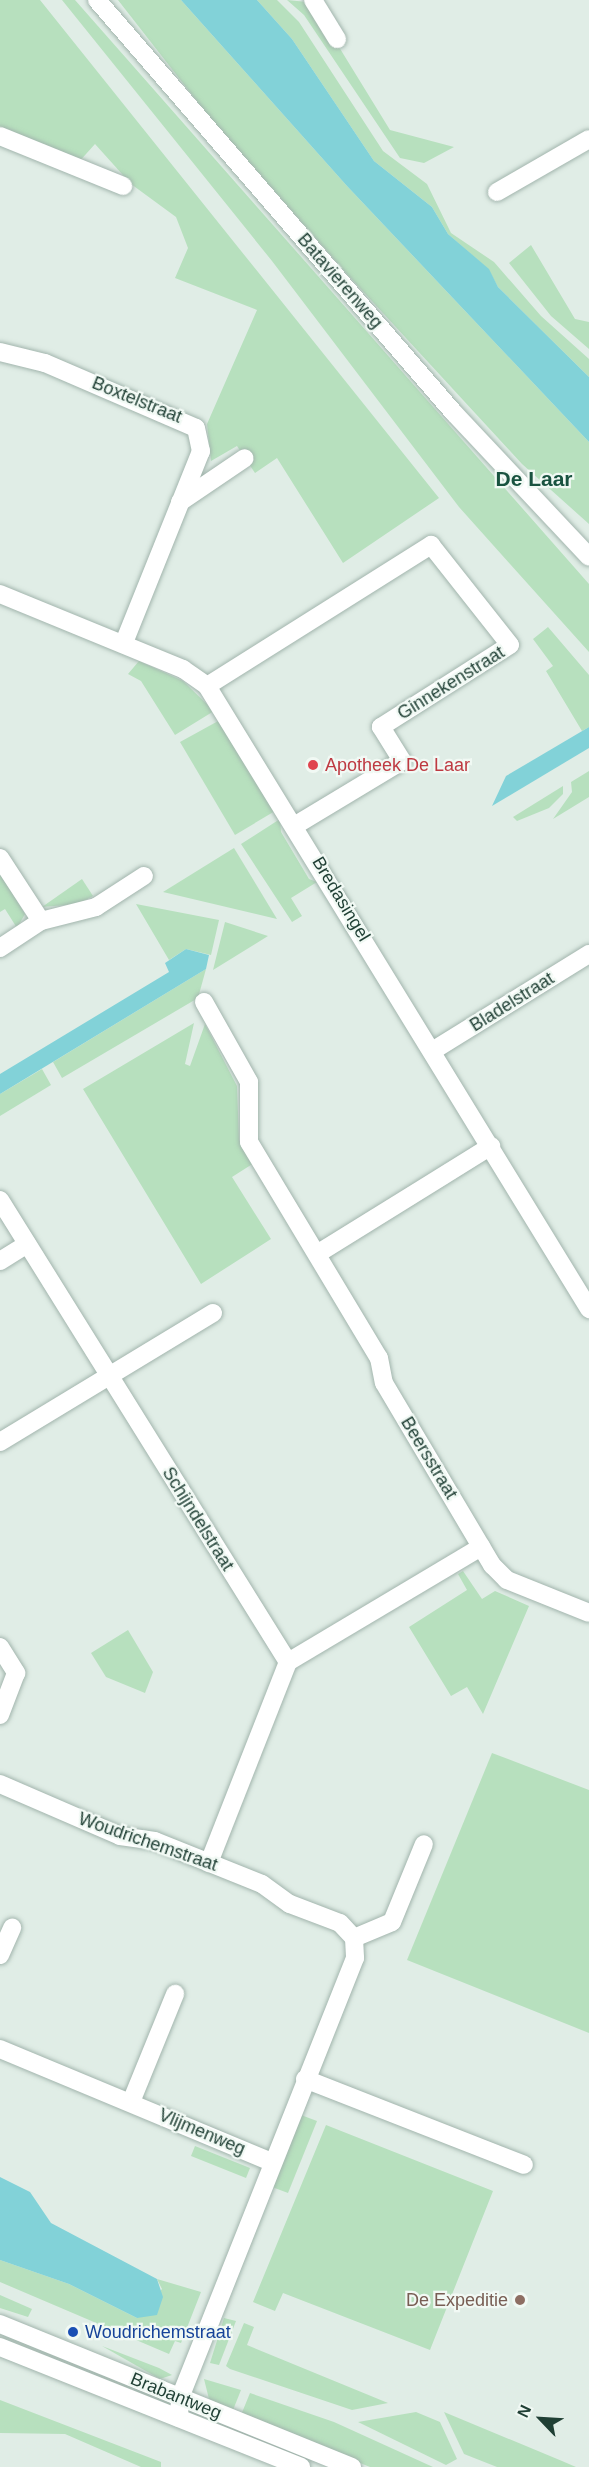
<!DOCTYPE html>
<html>
<head>
<meta charset="utf-8">
<style>
	body { margin:0 }
	#map { position:relative; width:589px; height:2467px; overflow:hidden; background:#e0ede6; font-family:Helvetica,sans-serif }
	div>[style] { position:absolute }
	[style*='--x'] { left:calc(var(--x)*1px); top:calc(var(--y)*1px); width:calc(var(--w)*1px); rotate:calc(var(--a)*1deg) }
	.green>* { inset:0; background:#b7e0be }
	.water>* { inset:0; background:#82d2d8 }
	.roads { filter:drop-shadow(0 0 2px #a2b5ad) drop-shadow(0 0 2px #a2b5ad) }
	.minor>* { height:18px; margin:-9px; padding:0 9px; transform-origin:9px; border-radius:9px; background:#fff }
	.tertiary>* { height:18px; margin:-9px; padding:0 9px; transform-origin:9px; border-radius:9px; background:#fff }
	.secondary>* { height:18px; margin:-9px; padding:0 9px; transform-origin:9px; border-radius:9px; background:#fff }
	.dots>* { width:16px; height:16px; translate:-50% -50%; box-sizing:border-box; border:3px solid #f1f9f4; border-radius:50% }
	span { translate:-50% -50%; white-space:nowrap; text-align:center; line-height:1.15; -webkit-text-stroke:4.5px #f1f9f4; paint-order:stroke }
	.street-label { font-size:18px; color:#1f3f34 }
	.health-label { font-size:18px; color:#be3a42 }
	.left { translate:0 -50%; text-align:left }
	.education-label { font-size:18px; color:#785e54 }
	.right { translate:-100% -50%; text-align:right }
	.transit-label { font-size:18px; color:#164399 }
	.quarter-label { font-size:21px; color:#195340; font-weight:700 }
	.north { position:absolute; left:511px; top:2389px; width:60px; height:60px; -webkit-text-stroke:4px #f1f9f4; paint-order:stroke; rotate:295deg; font-size:16px; font-weight:700; line-height:24px; text-align:center; color:#1f3f34 }
	.north::after { content:''; display:block; margin:auto; width:21px; height:27px; background:#1f3f34; clip-path:polygon(50% 0,100% 100%,50% 72%,0 100%) }
</style>
</head>
<body>
<div id="map">
	<div class="green">
		<i style="clip-path:polygon(0 0,40px 0,439px 498px,343px 563px,277px 458px,255px 473px,237px 446px,211px 461px,207px 424px,257px 310px,175px 278px,188px 248px,176px 217px,131px 184px,95px 144px,77px 164px,0 131px)"></i>
		<i style="clip-path:polygon(62px 0,75px 0,589px 584px,589px 652px,459px 507px,272px 261px)"></i>
		<i style="clip-path:polygon(118px 0,181px 0,347px 186px,589px 442px,589px 524px,522px 464px,347px 274px,207px 114px)"></i>
		<i style="clip-path:polygon(257px 0,277px 0,299px 22px,383px 151px,427px 184px,451px 233px,494px 262px,541px 316px,589px 359px,589px 377px,498px 287px,488px 269px,448px 234px,432px 207px,374px 161px,292px 39px)"></i>
		<i style="clip-path:polygon(287px 0,307px 2px,323px 21px,390px 130px,454px 147px,424px 163px,400px 158px,304px 15px)"></i>
		<i style="clip-path:polygon(531px 245px,575px 319px,589px 322px,589px 349px,551px 316px,509px 263px)"></i>
		<i style="clip-path:polygon(548px 627px,589px 675px,589px 727px,582px 731px,546px 671px,553px 666px,533px 639px)"></i>
		<i style="clip-path:polygon(139px 661px,183px 681px,214px 711px,175px 735px,141px 681px,128px 674px)"></i>
		<i style="clip-path:polygon(220px 720px,275px 811px,235px 835px,180px 742px)"></i>
		<i style="clip-path:polygon(589px 771px,589px 797px,553px 819px,572px 792px,571px 782px)"></i>
		<i style="clip-path:polygon(563px 786px,563px 794px,549px 808px,517px 821px,513px 817px)"></i>
		<i style="clip-path:polygon(280px 819px,281px 832px,309px 879px,317px 882px,291px 898px,302px 916px,292px 922px,241px 844px)"></i>
		<i style="clip-path:polygon(234px 848px,277px 919px,163px 892px)"></i>
		<i style="clip-path:polygon(0 872px,25px 914px,17px 928px,5px 909px,0 912px)"></i>
		<i style="clip-path:polygon(82px 879px,93px 896px,78px 904px,42px 907px)"></i>
		<i style="clip-path:polygon(136px 904px,219px 920px,211px 955px,186px 949px,169px 960px)"></i>
		<i style="clip-path:polygon(225px 922px,268px 936px,213px 970px)"></i>
		<i style="clip-path:polygon(206px 969px,198px 998px,62px 1078px,53px 1062px)"></i>
		<i style="clip-path:polygon(194px 1023px,185px 1064px,190px 1066px,205px 1024px,237px 1086px,239px 1140px,254px 1163px,232px 1177px,271px 1239px,201px 1284px,83px 1089px)"></i>
		<i style="clip-path:polygon(42px 1069px,51px 1085px,0 1116px,0 1094px)"></i>
		<i style="clip-path:polygon(463px 1571px,482px 1599px,495px 1591px,529px 1606px,483px 1714px,467px 1687px,451px 1696px,409px 1627px,467px 1590px,458px 1574px)"></i>
		<i style="clip-path:polygon(128px 1630px,153px 1672px,145px 1693px,106px 1677px,91px 1653px)"></i>
		<i style="clip-path:polygon(492px 1753px,589px 1790px,589px 2033px,407px 1960px)"></i>
		<i style="clip-path:polygon(301px 2115px,317px 2121px,288px 2193px,272px 2187px)"></i>
		<i style="clip-path:polygon(326px 2125px,493px 2191px,430px 2350px,283px 2293px,275px 2311px,253px 2302px)"></i>
		<i style="clip-path:polygon(195px 2146px,250px 2168px,246px 2178px,191px 2156px)"></i>
		<i style="clip-path:polygon(0 2260px,69px 2284px,137px 2318px,162px 2289px,157px 2279px,201px 2292px,181px 2343px,175px 2341px,169px 2354px,0 2282px)"></i>
		<i style="clip-path:polygon(0 2295px,32px 2309px,28px 2317px,0 2308px)"></i>
		<i style="clip-path:polygon(224px 2318px,236px 2321px,219px 2365px,210px 2363px)"></i>
		<i style="clip-path:polygon(244px 2323px,254px 2327px,247px 2345px,388px 2403px,352px 2410px,230px 2369px,226px 2366px)"></i>
		<i style="clip-path:polygon(102px 2346px,159px 2368px,172px 2375px,160px 2379px)"></i>
		<i style="clip-path:polygon(204px 2379px,241px 2390px,233px 2410px,209px 2399px)"></i>
		<i style="clip-path:polygon(250px 2393px,334px 2422px,433px 2467px,370px 2467px,241px 2415px)"></i>
		<i style="clip-path:polygon(0 2400px,161px 2462px,161px 2467px,141px 2467px,65px 2434px,0 2433px)"></i>
		<i style="clip-path:polygon(416px 2412px,440px 2422px,457px 2459px,446px 2465px,358px 2422px)"></i>
		<i style="clip-path:polygon(444px 2412px,562px 2461px,576px 2467px,497px 2467px,464px 2454px)"></i>
	</div>
	<div class="water">
		<i style="clip-path:polygon(181px 0,257px 0,292px 39px,374px 161px,432px 207px,448px 234px,489px 269px,498px 287px,589px 377px,589px 442px,347px 186px)"></i>
		<i style="clip-path:polygon(589px 727px,589px 748px,492px 806px,506px 776px)"></i>
		<i style="clip-path:polygon(186px 949px,209px 955px,206px 969px,0 1094px,0 1074px,169px 972px,165px 963px)"></i>
		<i style="clip-path:polygon(0 2177px,30px 2192px,51px 2223px,157px 2279px,163px 2297px,157px 2315px,137px 2318px,69px 2284px,0 2260px)"></i>
	</div>
	<div class="roads">
		<div class="minor">
			<i style="--x:313;--y:0;--w:46;--a:58.4"></i>
			<i style="--x:0;--y:136;--w:133;--a:22.1"></i>
			<i style="--x:497;--y:192;--w:106;--a:-29.9"></i>
			<i style="--x:0;--y:352;--w:46;--a:13.7"></i>
			<i style="--x:45;--y:363;--w:164;--a:23.3"></i>
			<i style="--x:196;--y:428;--w:24;--a:78"></i>
			<i style="--x:201;--y:451;--w:207;--a:111.9"></i>
			<i style="--x:180;--y:502;--w:78;--a:-34.1"></i>
			<i style="--x:0;--y:594;--w:198;--a:22.3"></i>
			<i style="--x:183;--y:669;--w:29;--a:35"></i>
			<i style="--x:207;--y:686;--w:731;--a:58.48"></i>
			<i style="--x:207;--y:686;--w:265;--a:-32.2"></i>
			<i style="--x:431;--y:545;--w:127;--a:51.7"></i>
			<i style="--x:510;--y:645;--w:153;--a:147.6"></i>
			<i style="--x:381;--y:727;--w:40;--a:58"></i>
			<i style="--x:402;--y:761;--w:124;--a:148.9"></i>
			<i style="--x:0;--y:858;--w:75;--a:56.9"></i>
			<i style="--x:0;--y:948;--w:49;--a:-33.4"></i>
			<i style="--x:41;--y:921;--w:57;--a:-14.3"></i>
			<i style="--x:96;--y:907;--w:57;--a:-32.9"></i>
			<i style="--x:204;--y:1002;--w:92;--a:60.6"></i>
			<i style="--x:249;--y:1082;--w:60;--a:90"></i>
			<i style="--x:249;--y:1142;--w:252;--a:59"></i>
			<i style="--x:379;--y:1358;--w:25;--a:79"></i>
			<i style="--x:384;--y:1383;--w:212;--a:59.3"></i>
			<i style="--x:492;--y:1565;--w:21;--a:45"></i>
			<i style="--x:507;--y:1580;--w:88;--a:21.9"></i>
			<i style="--x:434;--y:1050;--w:182;--a:-31.8"></i>
			<i style="--x:0;--y:1200;--w:544;--a:58.06"></i>
			<i style="--x:288;--y:1662;--w:216;--a:111.5"></i>
			<i style="--x:317;--y:1254;--w:205;--a:-31.8"></i>
			<i style="--x:0;--y:1261;--w:32;--a:-32"></i>
			<i style="--x:0;--y:1442;--w:249;--a:-31.2"></i>
			<i style="--x:0;--y:1647;--w:31;--a:58"></i>
			<i style="--x:16;--y:1673;--w:45;--a:110.9"></i>
			<i style="--x:288;--y:1662;--w:225;--a:-30.8"></i>
			<i style="--x:0;--y:1784;--w:131;--a:23.4"></i>
			<i style="--x:120;--y:1836;--w:35;--a:8"></i>
			<i style="--x:155;--y:1841;--w:115;--a:21.9"></i>
			<i style="--x:262;--y:1884;--w:34;--a:36"></i>
			<i style="--x:290;--y:1904;--w:53;--a:20.8"></i>
			<i style="--x:340;--y:1923;--w:21;--a:47"></i>
			<i style="--x:354;--y:1938;--w:20;--a:87"></i>
			<i style="--x:355;--y:1958;--w:474;--a:111.7"></i>
			<i style="--x:180;--y:2398;--w:20;--a:93"></i>
			<i style="--x:354;--y:1938;--w:41;--a:-22.8"></i>
			<i style="--x:392;--y:1922;--w:84;--a:-67.7"></i>
			<i style="--x:0;--y:1955;--w:30;--a:-66"></i>
			<i style="--x:0;--y:2049;--w:295;--a:22.6"></i>
			<i style="--x:305;--y:2079;--w:235;--a:21.4"></i>
			<i style="--x:131;--y:2102;--w:117;--a:-67.8"></i>
		</div>
		<div class="tertiary">
			<i style="--x:0;--y:2324;--w:380;--a:22.1"></i>
			<i style="--x:0;--y:2347;--w:324;--a:21.7"></i>
		</div>
		<div class="secondary">
			<i style="--x:97;--y:0;--w:546;--a:49.16"></i>
			<i style="--x:454;--y:413;--w:197;--a:46.8"></i>
		</div>
	</div>
	<div class="dots">
		<i style="left:313px;top:765px;background:#e0444e"></i>
		<i style="left:520px;top:2300px;background:#8d6e63"></i>
		<i style="left:73px;top:2332px;background:#1a4fb4"></i>
	</div>
	<div class="street-label">
		<span style="left:340px;top:281px;rotate:49deg">Batavierenweg</span>
		<span style="left:137px;top:400px;rotate:22deg">Boxtelstraat</span>
		<span style="left:451px;top:683px;rotate:-32deg">Ginnekenstraat</span>
		<span style="left:341px;top:899px;rotate:59deg">Bredasingel</span>
		<span style="left:512px;top:1002px;rotate:-32deg">Bladelstraat</span>
		<span style="left:429px;top:1458px;rotate:59deg">Beersstraat</span>
		<span style="left:198px;top:1519px;rotate:58deg">Schijndelstraat</span>
		<span style="left:148px;top:1842px;rotate:19deg">Woudrichemstraat</span>
		<span style="left:202px;top:2132px;rotate:23deg">Vlijmenweg</span>
		<span style="left:176px;top:2396px;rotate:22deg">Brabantweg</span>
	</div>
	<div class="health-label">
		<span class="left" style="left:325px;top:765px">Apotheek De Laar</span>
	</div>
	<div class="education-label">
		<span class="right" style="left:508px;top:2300px">De Expeditie</span>
	</div>
	<div class="transit-label">
		<span class="left" style="left:85px;top:2332px">Woudrichemstraat</span>
	</div>
	<div class="quarter-label">
		<span style="left:534px;top:479px">De Laar</span>
	</div>
	<div class="north">N</div>
</div>
</body>
</html>
